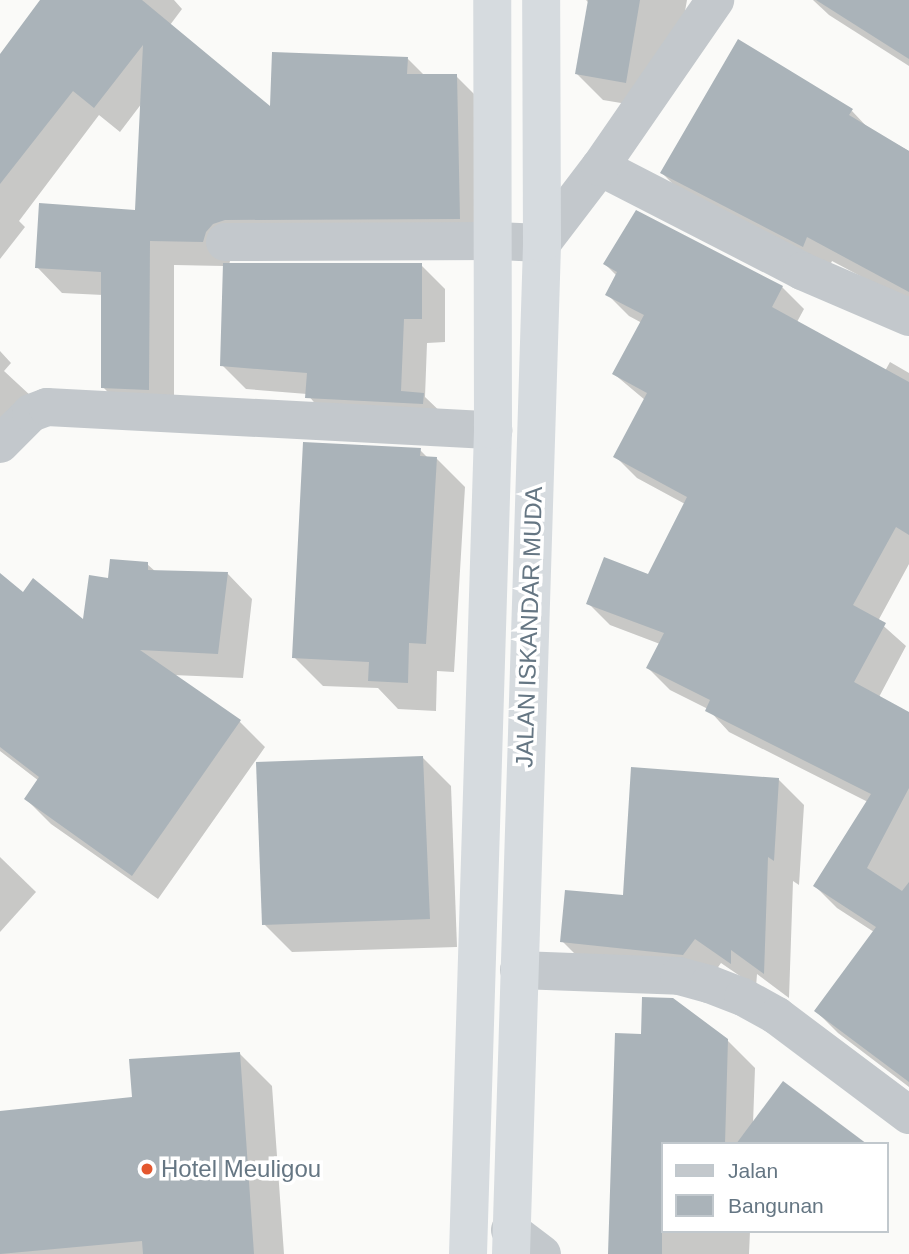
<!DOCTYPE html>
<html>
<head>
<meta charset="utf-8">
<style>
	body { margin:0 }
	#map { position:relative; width:909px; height:1254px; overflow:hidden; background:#fafaf8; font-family:Arial,sans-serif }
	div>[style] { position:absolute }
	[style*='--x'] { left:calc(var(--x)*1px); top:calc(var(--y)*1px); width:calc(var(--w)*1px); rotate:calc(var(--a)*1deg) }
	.shadow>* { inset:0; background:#0003 }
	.building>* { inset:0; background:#aab3b9 }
	.minor>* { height:38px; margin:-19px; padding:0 19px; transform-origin:19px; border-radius:19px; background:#c3c8cc }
	.tertiary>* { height:38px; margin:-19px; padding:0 19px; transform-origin:19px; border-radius:19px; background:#c3c8cc }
	.trunk>* { height:38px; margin:-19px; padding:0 19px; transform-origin:19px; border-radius:19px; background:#d6dbdf }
	.dots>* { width:19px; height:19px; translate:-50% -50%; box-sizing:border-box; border:4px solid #fff; border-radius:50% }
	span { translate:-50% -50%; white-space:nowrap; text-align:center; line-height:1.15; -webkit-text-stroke:7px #fff; paint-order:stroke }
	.street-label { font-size:24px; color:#657683 }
	.poi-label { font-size:24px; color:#657683 }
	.left { translate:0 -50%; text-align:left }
	.legend { position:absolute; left:661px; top:1142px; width:228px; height:91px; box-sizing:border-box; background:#fff; border:2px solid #c1c8cd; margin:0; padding:9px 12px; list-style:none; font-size:21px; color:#657683 }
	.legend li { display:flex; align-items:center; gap:14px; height:35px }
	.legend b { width:35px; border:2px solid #c1c8cd }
</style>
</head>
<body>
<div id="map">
	<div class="shadow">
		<i style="clip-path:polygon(42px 0,174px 0,182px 9px,170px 25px,271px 109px,408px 59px,425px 76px,456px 76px,481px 101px,484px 244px,231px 257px,229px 265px,421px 265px,445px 289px,445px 342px,427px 343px,425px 397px,447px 418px,331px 422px,307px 394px,246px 389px,222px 365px,224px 266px,174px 265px,174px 415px,128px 413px,103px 387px,103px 295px,62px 293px,37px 267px,137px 211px,142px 103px,120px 132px,99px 115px,19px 221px,25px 227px,0 259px,0 56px)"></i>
		<i style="clip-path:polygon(586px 0,687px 0,676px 62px,651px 108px,603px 100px,577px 74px,589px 3px)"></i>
		<i style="clip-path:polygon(813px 0,909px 0,909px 66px,829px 15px)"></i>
		<i style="clip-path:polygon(852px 111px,869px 129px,909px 151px,909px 302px,832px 261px,828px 270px,687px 198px,662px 173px)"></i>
		<i style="clip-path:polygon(605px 264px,782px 287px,804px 309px,797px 322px,885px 371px,890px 362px,909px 373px,909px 564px,878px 621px,906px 646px,879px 697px,909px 713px,909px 1087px,838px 1033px,816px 1011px,874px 932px,837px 908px,815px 886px,868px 802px,729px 732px,708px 709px,670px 690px,648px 668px,660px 644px,610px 625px,588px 603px,648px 576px,685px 504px,637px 478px,615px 456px,645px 400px,614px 374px,642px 323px,629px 316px,607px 294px,617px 276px)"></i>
		<i style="clip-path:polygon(0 351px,11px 363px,4px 371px,45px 409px,0 428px)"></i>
		<i style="clip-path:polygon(420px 450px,428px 458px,437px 459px,465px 487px,454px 672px,437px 671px,436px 711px,398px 709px,378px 688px,323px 686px,294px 657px)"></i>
		<i style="clip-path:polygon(147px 564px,156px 572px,227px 573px,252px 599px,243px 678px,173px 675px,239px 721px,265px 747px,158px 899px,51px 824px,26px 799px,39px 781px,0 751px,0 575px,23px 594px,85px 622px,110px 580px)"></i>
		<i style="clip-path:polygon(423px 758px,451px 786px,457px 947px,292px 952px,264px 924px)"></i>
		<i style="clip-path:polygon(778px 779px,804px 805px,799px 885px,793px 881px,789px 998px,757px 974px,756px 987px,721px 963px,709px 980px,588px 967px,562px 941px)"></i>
		<i style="clip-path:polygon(0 857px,36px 892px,0 932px)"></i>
		<i style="clip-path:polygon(617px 1034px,728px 1041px,755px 1068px,753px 1124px,859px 1144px,662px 1144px,662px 1231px,750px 1231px,749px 1254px,610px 1254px)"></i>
		<i style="clip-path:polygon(240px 1054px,272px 1086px,284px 1254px,0 1254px,0 1113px,134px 1099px)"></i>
	</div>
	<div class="building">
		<i style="clip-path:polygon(40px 0,142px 0,270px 106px,272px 52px,408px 57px,407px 74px,457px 74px,460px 219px,225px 220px,213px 224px,206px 232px,203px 242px,150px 241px,149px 390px,101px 388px,101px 272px,35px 268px,39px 203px,135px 210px,143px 45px,94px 108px,73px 91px,0 184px,0 54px)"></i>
		<i style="clip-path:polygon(588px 0,640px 0,626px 83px,575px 74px)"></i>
		<i style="clip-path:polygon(816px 0,909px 0,909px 59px)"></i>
		<i style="clip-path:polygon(738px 39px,853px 109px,849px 115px,909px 151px,909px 292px,807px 237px,803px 247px,660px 173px)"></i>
		<i style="clip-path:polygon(636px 210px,783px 286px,772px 307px,909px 382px,909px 535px,896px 527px,853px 605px,886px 623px,854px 682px,909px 712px,909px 788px,867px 868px,902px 891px,909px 882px,909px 1082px,814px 1011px,876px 927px,813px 886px,871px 794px,705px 711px,710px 700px,646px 668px,664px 633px,586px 604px,604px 557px,648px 574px,687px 497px,613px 457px,647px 393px,612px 374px,644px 315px,605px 295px,617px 272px,603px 264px)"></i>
		<i style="clip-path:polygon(223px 263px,422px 263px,422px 319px,404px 319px,401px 391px,424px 393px,423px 404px,305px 398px,307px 373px,220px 366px)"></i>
		<i style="clip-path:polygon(303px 442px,421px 448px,420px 456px,437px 457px,426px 644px,409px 643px,408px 683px,368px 681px,369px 662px,292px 658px)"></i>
		<i style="clip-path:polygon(110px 559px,148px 562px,148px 570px,228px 572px,218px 654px,140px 650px,241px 720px,132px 876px,24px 799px,39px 777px,0 747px,0 573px,23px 592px,33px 578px,83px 619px,89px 575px,108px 578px)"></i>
		<i style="clip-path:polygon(423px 756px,430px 919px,262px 925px,256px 762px)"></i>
		<i style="clip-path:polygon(631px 767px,779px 778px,774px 861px,768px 857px,764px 974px,731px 950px,731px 964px,695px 939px,683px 955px,560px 942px,565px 890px,623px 895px)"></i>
		<i style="clip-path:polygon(642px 997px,673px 998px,728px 1039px,725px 1144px,662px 1144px,662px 1254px,608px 1254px,615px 1033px,641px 1034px)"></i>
		<i style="clip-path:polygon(240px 1052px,254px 1254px,143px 1254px,142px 1241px,0 1254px,0 1111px,132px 1097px,129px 1059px)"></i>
		<i style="clip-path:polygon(783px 1081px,867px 1144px,736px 1144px)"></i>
	</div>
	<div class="minor">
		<i style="--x:600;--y:167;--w:227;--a:27.2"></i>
		<i style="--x:802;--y:271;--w:116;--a:23.3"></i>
		<i style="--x:225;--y:242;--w:269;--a:-0.2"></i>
		<i style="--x:0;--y:444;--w:44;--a:-45"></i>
		<i style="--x:31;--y:413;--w:17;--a:-21"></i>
		<i style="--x:47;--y:407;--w:447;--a:3"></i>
		<i style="--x:519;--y:970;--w:160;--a:2.1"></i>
		<i style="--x:679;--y:976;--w:31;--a:15"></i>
		<i style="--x:709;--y:984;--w:36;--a:21"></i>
		<i style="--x:743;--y:997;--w:39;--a:29"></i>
		<i style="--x:777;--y:1016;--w:165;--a:36.9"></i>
		<i style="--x:510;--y:1230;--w:40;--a:37"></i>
	</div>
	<div class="tertiary">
		<i style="--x:494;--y:241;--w:48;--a:2.4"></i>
		<i style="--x:542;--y:243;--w:96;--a:-52.7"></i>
		<i style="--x:600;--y:167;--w:203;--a:-55.4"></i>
	</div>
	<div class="trunk">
		<i style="--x:468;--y:1254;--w:824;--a:-88.26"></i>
		<i style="--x:493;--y:430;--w:430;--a:-90.1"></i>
		<i style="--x:511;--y:1254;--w:1011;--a:-88.24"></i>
		<i style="--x:542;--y:243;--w:243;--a:-90.2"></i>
	</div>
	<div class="dots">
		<i style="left:147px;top:1169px;background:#e4572e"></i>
	</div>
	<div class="street-label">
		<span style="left:529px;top:627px;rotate:-88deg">JALAN ISKANDAR MUDA</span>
	</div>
	<div class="poi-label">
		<span class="left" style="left:161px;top:1169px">Hotel Meuligou</span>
	</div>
	<ul class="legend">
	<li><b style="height:9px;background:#c3c8cc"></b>Jalan</li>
	<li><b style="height:19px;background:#aab3b9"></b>Bangunan</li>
	</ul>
</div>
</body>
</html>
